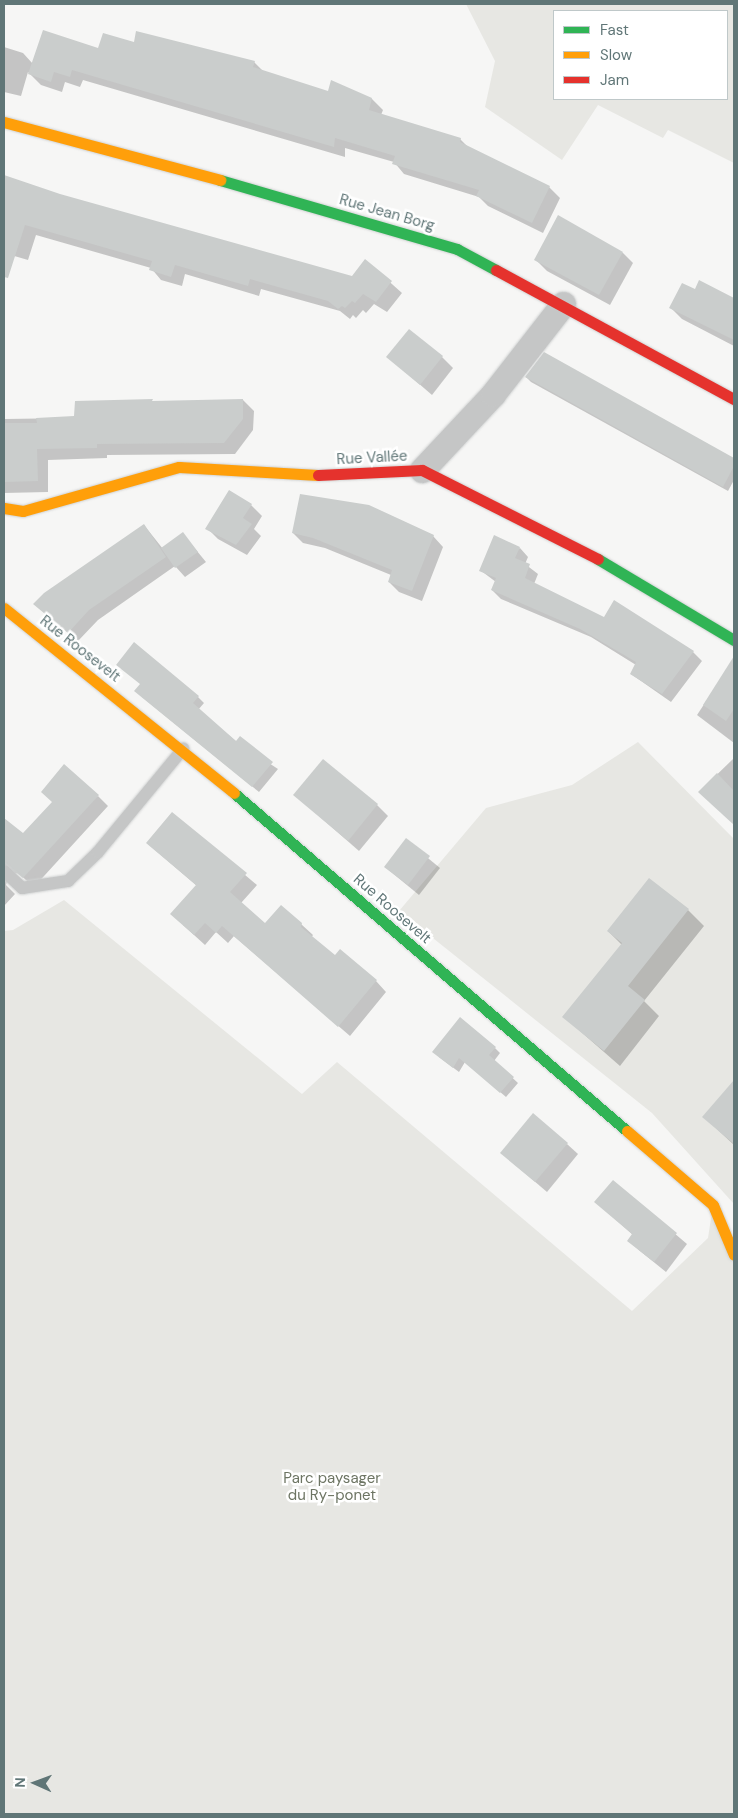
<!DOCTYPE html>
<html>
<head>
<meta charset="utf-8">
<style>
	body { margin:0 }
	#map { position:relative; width:738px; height:1818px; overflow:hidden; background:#f6f6f5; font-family:"DM Sans",sans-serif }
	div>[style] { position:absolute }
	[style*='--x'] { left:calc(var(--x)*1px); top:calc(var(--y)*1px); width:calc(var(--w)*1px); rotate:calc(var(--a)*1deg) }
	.green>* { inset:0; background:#e7e7e3 }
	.shadow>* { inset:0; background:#0003 }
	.building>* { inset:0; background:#cacdcc }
	.roads { filter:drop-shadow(0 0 1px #d0d2d2) drop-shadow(0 0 1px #d0d2d2) }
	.lane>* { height:12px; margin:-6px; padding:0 6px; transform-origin:6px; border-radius:6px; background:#c5c6c6 }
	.street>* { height:25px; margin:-12.5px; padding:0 12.5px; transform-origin:12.5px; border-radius:12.5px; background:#c5c6c6 }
	.fast>* { height:11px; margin:-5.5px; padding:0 5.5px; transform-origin:5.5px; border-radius:5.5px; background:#30b455 }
	.slow>* { height:11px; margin:-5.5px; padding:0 5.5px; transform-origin:5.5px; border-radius:5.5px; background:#ff9f0a }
	.jam>* { height:11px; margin:-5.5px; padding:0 5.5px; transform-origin:5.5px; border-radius:5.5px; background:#e5322d }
	span { translate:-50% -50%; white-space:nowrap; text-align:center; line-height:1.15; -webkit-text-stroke:5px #fff; paint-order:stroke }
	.street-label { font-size:15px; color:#607677 }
	.park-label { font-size:15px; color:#6d7563 }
	.frame { position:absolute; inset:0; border:5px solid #607677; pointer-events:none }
	.legend { position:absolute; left:553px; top:10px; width:175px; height:90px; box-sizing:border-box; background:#fff; border:1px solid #bfc8c9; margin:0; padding:6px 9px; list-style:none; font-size:15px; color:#607677 }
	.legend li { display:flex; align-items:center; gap:10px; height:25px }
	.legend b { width:25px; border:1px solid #bfc8c9 }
	.north { position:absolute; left:10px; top:1758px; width:50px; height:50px; -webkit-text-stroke:4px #fff; paint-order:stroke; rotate:272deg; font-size:14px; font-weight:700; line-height:20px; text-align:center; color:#607677 }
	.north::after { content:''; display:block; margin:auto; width:18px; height:22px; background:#607677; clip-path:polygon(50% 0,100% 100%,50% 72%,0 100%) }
</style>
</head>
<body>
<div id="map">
	<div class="green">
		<i style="clip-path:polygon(evenodd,466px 4px,734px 4px,734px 163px,668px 130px,663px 138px,598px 105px,562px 160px,485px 107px,495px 61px,466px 4px,554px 11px,727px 11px,727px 99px,554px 99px,554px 11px)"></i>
		<i style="clip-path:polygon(638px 742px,734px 839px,734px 1204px,652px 1113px,399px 911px,486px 808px,572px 785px)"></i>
		<i style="clip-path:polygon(64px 900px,302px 1094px,337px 1062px,632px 1311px,708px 1238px,713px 1205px,734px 1255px,734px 1814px,4px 1814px,4px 931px,13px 930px)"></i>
	</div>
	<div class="shadow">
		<i style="clip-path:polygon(134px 43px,254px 62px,264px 72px,329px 93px,372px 99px,383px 110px,381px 115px,460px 139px,468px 147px,549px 187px,560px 198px,543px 233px,488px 206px,479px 197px,404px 174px,394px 162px,345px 148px,345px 157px,83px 80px,80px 87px,65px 82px,62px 92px,41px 85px,28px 72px,21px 96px,4px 92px,4px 47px,23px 53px,33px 64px)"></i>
		<i style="clip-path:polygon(4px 177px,60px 196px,353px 278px,365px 260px,402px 293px,387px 312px,374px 304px,366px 313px,363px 310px,356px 318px,353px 315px,350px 319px,340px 311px,261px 289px,259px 296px,185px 274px,182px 286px,161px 280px,151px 268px,36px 235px,28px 260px,4px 253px)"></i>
		<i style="clip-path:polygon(623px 253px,633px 263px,610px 305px,547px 271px,536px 260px)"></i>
		<i style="clip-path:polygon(700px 282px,734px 299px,734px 346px,682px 319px,671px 308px,695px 291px)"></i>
		<i style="clip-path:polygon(544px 353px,734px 459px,734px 480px,728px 491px,531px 382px,526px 377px)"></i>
		<i style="clip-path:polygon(388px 357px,442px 357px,453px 368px,432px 395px)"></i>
		<i style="clip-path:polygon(243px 400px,254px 411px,253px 430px,235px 454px,107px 455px,107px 458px,48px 460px,48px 492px,4px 493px,4px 419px,75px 418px)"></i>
		<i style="clip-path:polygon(251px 505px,262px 516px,254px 529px,261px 536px,247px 555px,218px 539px,207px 528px)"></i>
		<i style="clip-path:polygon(144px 525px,163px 549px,183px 534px,206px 562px,185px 577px,175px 566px,98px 620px,78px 641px,35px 604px)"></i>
		<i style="clip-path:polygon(293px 533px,433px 536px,443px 547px,422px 601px,399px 592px,389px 582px,391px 575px,325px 548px,303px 543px)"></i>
		<i style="clip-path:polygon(520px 548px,528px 557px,525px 564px,538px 574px,534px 584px,604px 619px,693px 652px,702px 661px,671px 702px,631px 674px,636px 665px,591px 637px,501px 599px,492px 590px,496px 582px,480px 570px)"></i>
		<i style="clip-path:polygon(724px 674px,734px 681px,734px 743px,697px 715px)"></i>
		<i style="clip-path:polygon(142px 697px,198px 697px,204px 703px,198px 710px,237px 742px,278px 769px,259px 792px)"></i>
		<i style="clip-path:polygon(734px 758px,734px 824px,699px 792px)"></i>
		<i style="clip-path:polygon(295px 795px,377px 805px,388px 816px,359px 851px)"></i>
		<i style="clip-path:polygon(98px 796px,108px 806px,34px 887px,18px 873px,9px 875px,6px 885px,15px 894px,4px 906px,4px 819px,23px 835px)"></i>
		<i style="clip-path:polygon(172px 813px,257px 885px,241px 903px,265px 925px,301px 924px,313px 935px,311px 938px,335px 957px,376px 981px,386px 992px,350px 1036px,234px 936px,228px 943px,216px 932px,205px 945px,183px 925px,197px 886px,147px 843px)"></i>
		<i style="clip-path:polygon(406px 840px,440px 868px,419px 895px,385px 867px)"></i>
		<i style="clip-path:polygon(688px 910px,704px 926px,644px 1001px,659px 1016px,620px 1066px,564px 1017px,622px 945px,608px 931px)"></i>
		<i style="clip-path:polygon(495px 1048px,500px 1053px,494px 1061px,518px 1083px,506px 1097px,465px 1062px,459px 1072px,439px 1057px)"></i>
		<i style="clip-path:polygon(734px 1081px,734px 1145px,704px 1117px)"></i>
		<i style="clip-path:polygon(567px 1144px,578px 1154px,547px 1192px,513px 1163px)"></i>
		<i style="clip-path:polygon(613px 1181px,687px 1244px,666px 1272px,640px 1251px,629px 1241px,633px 1235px,596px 1202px)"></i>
	</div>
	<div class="building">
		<i style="clip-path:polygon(43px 30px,98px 48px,103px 33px,134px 42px,136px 31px,255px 61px,253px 67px,328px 91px,331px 80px,372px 98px,369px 110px,461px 138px,460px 142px,550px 186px,532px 223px,476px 196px,479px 190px,392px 164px,395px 156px,335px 138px,334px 147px,72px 70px,70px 77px,54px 72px,51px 82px,28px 74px)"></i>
		<i style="clip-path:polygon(4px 175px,60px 194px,352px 276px,365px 259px,392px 281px,376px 302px,363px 294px,355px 303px,352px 301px,345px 308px,342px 306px,338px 309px,328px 301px,250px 279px,248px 286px,175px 265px,171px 277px,149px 270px,152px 261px,25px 225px,8px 278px,4px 277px)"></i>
		<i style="clip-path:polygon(558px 215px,623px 252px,599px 295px,534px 260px)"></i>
		<i style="clip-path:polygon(699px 280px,734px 298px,734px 340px,669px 308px,682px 283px,695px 289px)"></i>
		<i style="clip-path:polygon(409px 329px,443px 356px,420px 385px,386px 357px)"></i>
		<i style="clip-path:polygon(544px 352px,734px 458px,734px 466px,723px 487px,525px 377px)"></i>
		<i style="clip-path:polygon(153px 399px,152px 401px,243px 399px,243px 419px,224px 443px,97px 444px,97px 448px,37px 449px,38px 481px,4px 482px,4px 423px,37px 423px,36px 418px,74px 416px,75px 401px)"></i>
		<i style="clip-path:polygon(229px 490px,252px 504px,243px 518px,252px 524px,236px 545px,205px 529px)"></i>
		<i style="clip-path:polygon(300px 494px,369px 505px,434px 535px,412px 591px,388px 582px,392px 570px,313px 538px,292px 533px)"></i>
		<i style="clip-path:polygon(144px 524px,166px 557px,89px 610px,68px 633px,33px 604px,44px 593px)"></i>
		<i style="clip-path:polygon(183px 532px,198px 552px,175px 568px,161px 548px)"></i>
		<i style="clip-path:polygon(494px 535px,520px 547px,515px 558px,530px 564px,525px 578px,604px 617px,614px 600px,694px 651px,662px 694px,630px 674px,636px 662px,580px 629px,491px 590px,496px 578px,479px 571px)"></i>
		<i style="clip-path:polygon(134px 642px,199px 696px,193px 703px,236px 741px,240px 736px,273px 762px,252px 787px,134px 691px,140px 684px,116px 665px)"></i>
		<i style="clip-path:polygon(734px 656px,734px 709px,726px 721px,703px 705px)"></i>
		<i style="clip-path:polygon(323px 759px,378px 804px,348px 841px,293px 795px)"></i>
		<i style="clip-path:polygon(64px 764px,99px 795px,23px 878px,4px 863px,4px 818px,23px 833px,52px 802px,41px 792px)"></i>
		<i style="clip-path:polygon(717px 773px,734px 791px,734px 825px,698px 792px)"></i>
		<i style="clip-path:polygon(172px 812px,247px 873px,230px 892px,265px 923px,281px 905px,302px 923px,301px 927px,335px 955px,340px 949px,377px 980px,338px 1027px,222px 926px,216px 933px,205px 923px,194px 935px,170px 914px,196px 885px,146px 843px)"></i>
		<i style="clip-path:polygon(406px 838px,430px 856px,408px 885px,384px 867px)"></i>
		<i style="clip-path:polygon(649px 878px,689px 909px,628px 986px,645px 1000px,604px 1051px,562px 1017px,622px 943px,607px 931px)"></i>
		<i style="clip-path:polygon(460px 1017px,496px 1047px,489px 1055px,514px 1077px,500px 1093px,459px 1058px,453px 1068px,432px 1052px)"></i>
		<i style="clip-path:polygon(734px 1080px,734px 1144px,702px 1117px)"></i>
		<i style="clip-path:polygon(533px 1113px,568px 1143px,535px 1182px,500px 1153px)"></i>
		<i style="clip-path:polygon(613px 1180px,677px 1233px,654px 1262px,627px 1241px,632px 1234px,594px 1202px)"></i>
	</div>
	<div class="roads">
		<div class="lane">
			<i style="--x:4;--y:871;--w:25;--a:43"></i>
			<i style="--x:22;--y:888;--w:47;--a:-8.7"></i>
			<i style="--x:68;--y:881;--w:42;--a:-44"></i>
			<i style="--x:98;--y:852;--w:134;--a:-50.5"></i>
		</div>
		<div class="street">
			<i style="--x:422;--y:470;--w:104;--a:-46.9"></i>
			<i style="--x:493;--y:394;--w:114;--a:-52.1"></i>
		</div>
		<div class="fast">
			<i style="--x:220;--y:180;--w:247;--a:16.2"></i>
			<i style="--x:457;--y:249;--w:44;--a:28.3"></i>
			<i style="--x:598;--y:559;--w:158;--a:30.8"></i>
			<i style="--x:234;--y:793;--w:518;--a:40.7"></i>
		</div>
		<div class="slow">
			<i style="--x:4;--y:122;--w:224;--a:15"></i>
			<i style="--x:4;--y:508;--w:19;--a:9"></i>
			<i style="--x:23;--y:511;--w:162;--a:-15.8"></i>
			<i style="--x:179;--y:467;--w:139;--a:3.3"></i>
			<i style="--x:4;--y:608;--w:295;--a:38.8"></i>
			<i style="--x:627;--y:1131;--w:113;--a:40.7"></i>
			<i style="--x:713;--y:1205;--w:54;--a:67.2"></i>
		</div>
		<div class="jam">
			<i style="--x:496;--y:270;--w:271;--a:28.5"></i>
			<i style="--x:318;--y:475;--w:104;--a:-2.8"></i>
			<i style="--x:422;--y:470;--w:197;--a:26.8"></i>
		</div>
	</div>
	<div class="street-label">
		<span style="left:387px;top:213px;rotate:16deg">Rue Jean Borg</span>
		<span style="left:372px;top:458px;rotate:-3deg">Rue Vallée</span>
		<span style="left:80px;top:649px;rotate:38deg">Rue Roosevelt</span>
		<span style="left:392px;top:909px;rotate:41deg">Rue Roosevelt</span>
	</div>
	<div class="park-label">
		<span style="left:332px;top:1487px">Parc paysager<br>du Ry-ponet</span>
	</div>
	<div class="frame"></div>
	<ul class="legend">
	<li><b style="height:6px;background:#30b455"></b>Fast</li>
	<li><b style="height:6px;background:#ff9f0a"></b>Slow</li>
	<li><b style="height:6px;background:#e5322d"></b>Jam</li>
	</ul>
	<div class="north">N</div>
</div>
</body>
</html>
